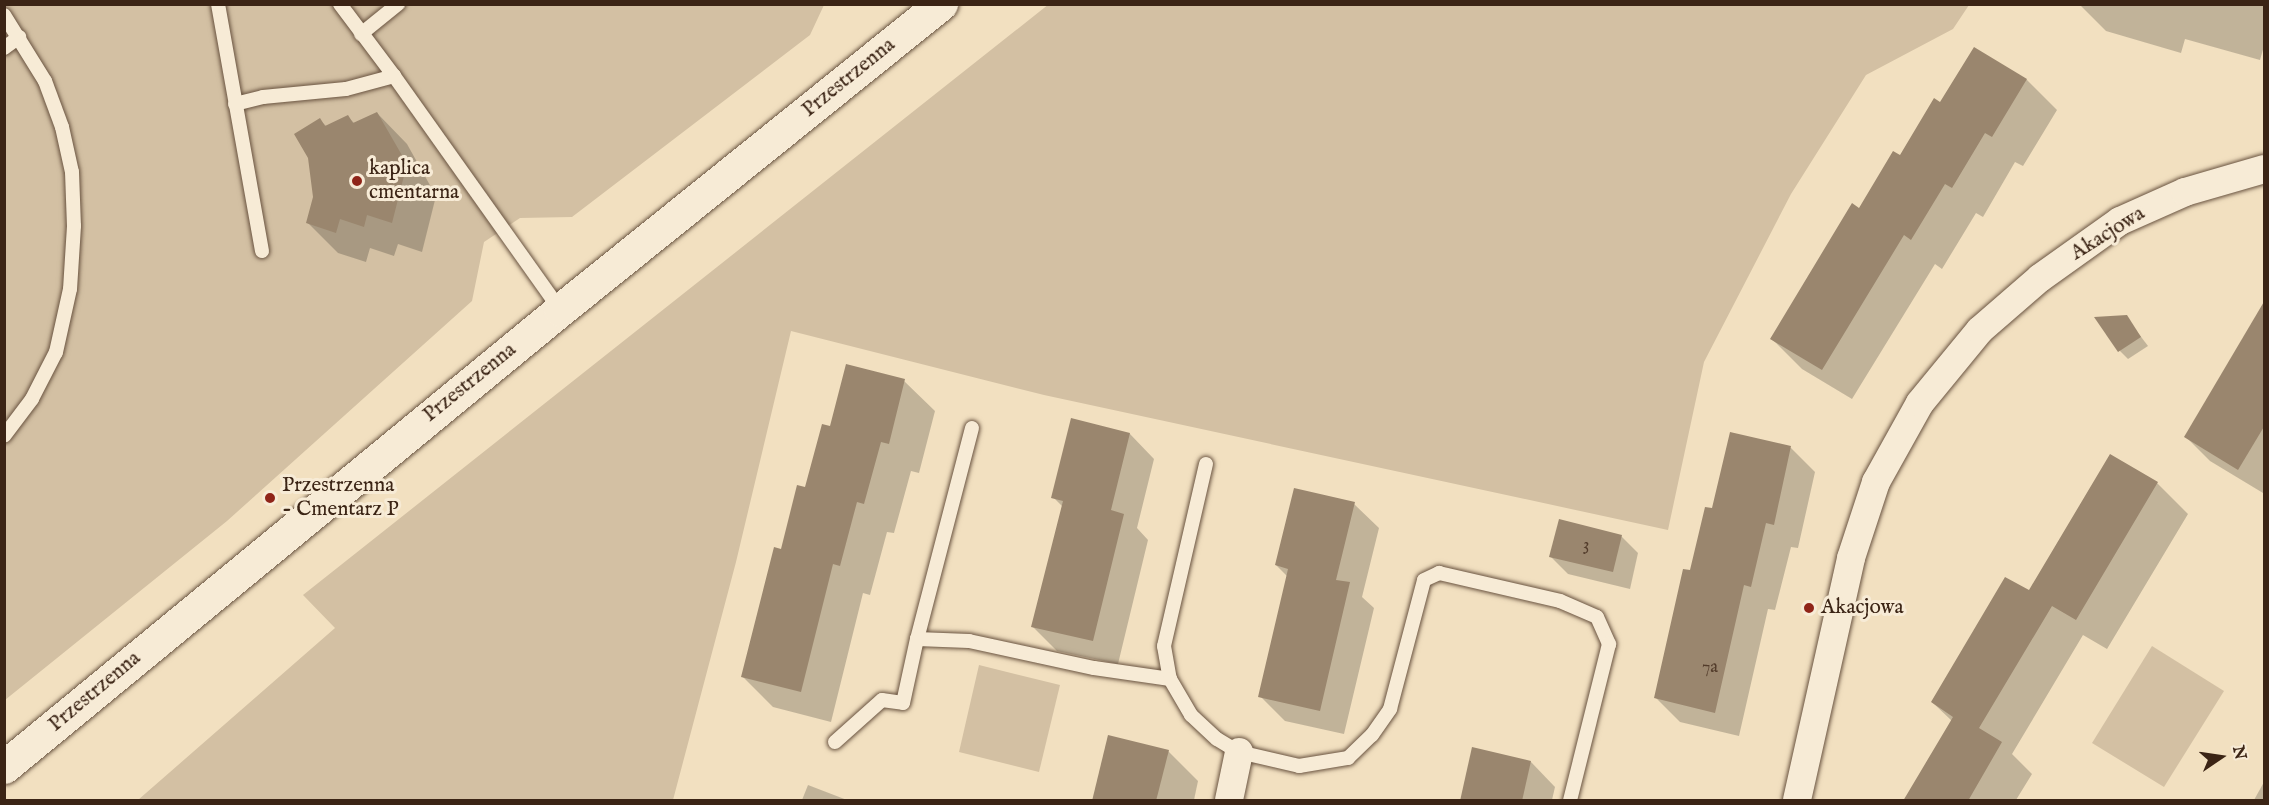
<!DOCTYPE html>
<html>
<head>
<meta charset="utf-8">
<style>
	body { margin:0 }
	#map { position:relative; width:2269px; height:805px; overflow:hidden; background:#f2e0c0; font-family:"IM FELL English",serif }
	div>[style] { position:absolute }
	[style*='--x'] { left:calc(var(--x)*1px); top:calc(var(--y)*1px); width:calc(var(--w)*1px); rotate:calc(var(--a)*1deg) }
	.green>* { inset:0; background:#d3c0a3 }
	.shadow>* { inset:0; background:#0003 }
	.building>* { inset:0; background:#9a866e }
	.roads { filter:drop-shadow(0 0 2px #695340) drop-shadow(0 0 2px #695340) }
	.lane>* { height:14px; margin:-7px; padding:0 7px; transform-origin:7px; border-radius:7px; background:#f7ebd6 }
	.street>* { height:28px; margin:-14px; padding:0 14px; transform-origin:14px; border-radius:14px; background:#f7ebd6 }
	.secondary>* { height:33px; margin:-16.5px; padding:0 16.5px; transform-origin:16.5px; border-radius:16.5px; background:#f7ebd6 }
	.dots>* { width:16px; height:16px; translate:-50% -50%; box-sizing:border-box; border:3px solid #f7ebd6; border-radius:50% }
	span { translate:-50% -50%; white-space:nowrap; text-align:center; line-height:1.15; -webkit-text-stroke:6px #f7ebd6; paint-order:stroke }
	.number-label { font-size:18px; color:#533c2b }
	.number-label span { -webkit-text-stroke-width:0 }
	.street-label { font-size:21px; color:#3b2415 }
	.poi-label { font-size:21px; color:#3b2415 }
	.left { translate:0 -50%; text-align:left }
	.frame { position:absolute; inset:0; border:6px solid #3b2415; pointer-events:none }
	.north { position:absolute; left:2191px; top:727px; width:60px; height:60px; -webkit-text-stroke:4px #f7ebd6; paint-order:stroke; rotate:77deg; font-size:16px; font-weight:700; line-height:24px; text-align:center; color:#3b2415 }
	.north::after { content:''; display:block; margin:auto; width:21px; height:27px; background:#3b2415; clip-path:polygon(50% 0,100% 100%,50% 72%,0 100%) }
</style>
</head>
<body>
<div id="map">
	<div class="green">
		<i style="clip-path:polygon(1049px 4px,1969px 5px,1953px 29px,1866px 75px,1791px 194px,1704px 362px,1668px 530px,1044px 395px,791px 331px,736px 562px,673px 800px,138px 800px,335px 628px,303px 595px)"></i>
		<i style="clip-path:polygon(5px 5px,824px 5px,810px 35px,572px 217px,520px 218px,484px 242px,472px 301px,227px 521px,5px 700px)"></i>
		<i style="clip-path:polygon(2152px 646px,2224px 691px,2164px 787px,2092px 743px)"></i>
		<i style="clip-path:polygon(979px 665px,1060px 685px,1039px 772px,959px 752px)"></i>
	</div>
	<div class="shadow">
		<i style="clip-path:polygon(2079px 4px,2264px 4px,2264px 46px,2260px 60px,2185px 39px,2181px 53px,2106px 31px)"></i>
		<i style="clip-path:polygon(1975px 49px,2027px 80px,2057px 110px,2023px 166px,2015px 162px,1983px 217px,1976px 213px,1942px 269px,1935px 264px,1852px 399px,1802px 369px,1772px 339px,1860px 210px,1941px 104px)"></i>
		<i style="clip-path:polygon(377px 113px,407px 144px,436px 196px,422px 252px,398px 244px,394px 256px,370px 248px,366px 262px,338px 253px,308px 223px,315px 197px,320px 120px,327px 127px,348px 117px,355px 124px)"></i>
		<i style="clip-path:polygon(2264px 303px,2264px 491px,2263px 493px,2210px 461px,2186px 437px)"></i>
		<i style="clip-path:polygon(2126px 317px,2148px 346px,2128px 359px,2120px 351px)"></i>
		<i style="clip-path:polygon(904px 381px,935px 411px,919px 473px,911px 471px,894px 533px,887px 532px,870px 595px,863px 593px,831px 722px,773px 707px,743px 677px,782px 551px,806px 488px,831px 428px)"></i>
		<i style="clip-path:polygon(1072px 420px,1130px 434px,1154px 459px,1137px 528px,1148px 540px,1118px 664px,1057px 651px,1033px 627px,1063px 507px,1053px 497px)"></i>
		<i style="clip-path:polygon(1731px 434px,1791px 448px,1815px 472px,1798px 548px,1791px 547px,1775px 610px,1768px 609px,1739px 736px,1680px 722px,1656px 698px,1691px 572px,1713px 510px)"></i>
		<i style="clip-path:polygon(2110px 456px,2157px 483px,2188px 514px,2107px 649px,2083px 635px,2012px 754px,2032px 774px,2016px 800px,1914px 800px,1952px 721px,1932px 702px,2030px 592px)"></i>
		<i style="clip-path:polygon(1354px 504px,1379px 528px,1362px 597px,1374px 608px,1344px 734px,1285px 721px,1260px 696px,1288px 577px,1276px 565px)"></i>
		<i style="clip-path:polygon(1621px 536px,1638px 553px,1630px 589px,1568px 574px,1551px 557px)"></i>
		<i style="clip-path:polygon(1168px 751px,1198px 781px,1194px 800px,1093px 800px)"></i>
		<i style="clip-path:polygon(1531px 762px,1555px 787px,1552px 800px,1461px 800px)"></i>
		<i style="clip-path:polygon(2264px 782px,2264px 800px,2254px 800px)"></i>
		<i style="clip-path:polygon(808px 785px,847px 800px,802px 800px)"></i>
	</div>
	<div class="building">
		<i style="clip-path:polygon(1974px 47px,2027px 79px,1992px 137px,1985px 133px,1952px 188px,1945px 184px,1911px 240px,1904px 235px,1822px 370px,1770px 339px,1852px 203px,1859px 208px,1893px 151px,1900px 155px,1934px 98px,1940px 102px)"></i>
		<i style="clip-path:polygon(377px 112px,407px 164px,392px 223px,367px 215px,364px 227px,340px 219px,336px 233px,306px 223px,313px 197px,308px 158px,294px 134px,320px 118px,325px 126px,348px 115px,353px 123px)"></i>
		<i style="clip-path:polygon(2265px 300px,2265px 425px,2238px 470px,2184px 437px)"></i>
		<i style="clip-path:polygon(2127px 315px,2141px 337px,2118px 352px,2094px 317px)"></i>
		<i style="clip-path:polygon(846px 364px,905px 379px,889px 444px,881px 442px,864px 504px,857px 502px,840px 566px,833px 564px,801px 692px,741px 677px,774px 547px,781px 549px,797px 485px,805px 487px,822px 424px,830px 426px)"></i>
		<i style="clip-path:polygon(1071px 418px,1130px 433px,1111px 510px,1124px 514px,1093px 641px,1031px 627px,1063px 501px,1051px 498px)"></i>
		<i style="clip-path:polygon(1730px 432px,1791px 446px,1774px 525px,1766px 523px,1751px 587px,1744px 585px,1715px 713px,1654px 698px,1683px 569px,1690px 570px,1705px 507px,1712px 508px)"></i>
		<i style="clip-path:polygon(2110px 454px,2158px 482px,2076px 620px,2052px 606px,1979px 728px,2002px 742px,1968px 801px,1903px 801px,1953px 717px,1931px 702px,2005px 577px,2029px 590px)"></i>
		<i style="clip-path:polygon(1294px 488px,1355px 502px,1336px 580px,1350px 582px,1320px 711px,1258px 697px,1288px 569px,1275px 565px)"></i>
		<i style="clip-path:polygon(1559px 519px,1622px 535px,1613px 572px,1549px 557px)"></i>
		<i style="clip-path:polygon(1108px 735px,1169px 750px,1156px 801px,1092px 801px)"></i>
		<i style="clip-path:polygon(1472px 747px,1531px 761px,1522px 801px,1460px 801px)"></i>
	</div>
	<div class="roads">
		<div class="lane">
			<i style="--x:218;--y:4;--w:251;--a:79.9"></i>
			<i style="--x:4;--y:15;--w:78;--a:58.2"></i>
			<i style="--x:45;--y:81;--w:49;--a:69.7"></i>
			<i style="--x:62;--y:127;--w:46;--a:77.5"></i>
			<i style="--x:72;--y:172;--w:54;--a:87.9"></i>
			<i style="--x:74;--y:226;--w:63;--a:93.6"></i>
			<i style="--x:70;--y:289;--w:65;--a:102.5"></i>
			<i style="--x:56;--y:352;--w:53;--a:117.1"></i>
			<i style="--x:32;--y:399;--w:46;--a:127.1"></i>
			<i style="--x:361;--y:34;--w:48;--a:-39"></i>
			<i style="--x:4;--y:48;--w:19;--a:-36"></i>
			<i style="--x:394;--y:76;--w:287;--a:54.6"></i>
			<i style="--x:235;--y:104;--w:29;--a:-14"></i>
			<i style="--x:263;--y:97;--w:83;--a:-5.5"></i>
			<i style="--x:346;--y:89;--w:50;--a:-15.2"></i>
			<i style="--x:394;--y:76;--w:90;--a:-126.9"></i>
			<i style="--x:972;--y:428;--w:218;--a:104.6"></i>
			<i style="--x:917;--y:639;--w:52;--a:2.2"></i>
			<i style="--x:969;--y:641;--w:128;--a:12.2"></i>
			<i style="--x:1094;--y:668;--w:77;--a:8.2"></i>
			<i style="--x:1206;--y:464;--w:187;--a:103"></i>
			<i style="--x:1164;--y:646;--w:34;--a:80"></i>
			<i style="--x:1170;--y:679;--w:42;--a:59.7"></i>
			<i style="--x:1191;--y:715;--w:35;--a:43"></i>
			<i style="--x:1217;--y:739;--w:26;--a:31"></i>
			<i style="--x:1239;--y:752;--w:62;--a:13.1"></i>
			<i style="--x:1299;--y:766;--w:50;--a:-9.3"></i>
			<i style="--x:1348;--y:758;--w:33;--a:-44"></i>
			<i style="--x:1372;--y:735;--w:32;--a:-55"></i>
			<i style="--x:1390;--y:709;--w:133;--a:-75.2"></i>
			<i style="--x:1424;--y:580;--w:17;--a:-25"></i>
			<i style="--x:1439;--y:573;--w:124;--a:13"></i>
			<i style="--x:1560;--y:601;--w:40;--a:23.4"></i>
			<i style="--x:1597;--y:617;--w:30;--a:66"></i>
			<i style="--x:1609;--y:644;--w:161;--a:104"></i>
			<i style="--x:835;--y:742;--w:63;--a:-41.8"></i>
			<i style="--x:882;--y:700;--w:21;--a:8"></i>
			<i style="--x:903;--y:703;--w:66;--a:-77.7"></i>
		</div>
		<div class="street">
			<i style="--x:1229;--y:800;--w:49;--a:-78.2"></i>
			<i style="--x:1797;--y:800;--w:248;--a:-77.4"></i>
			<i style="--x:1851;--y:558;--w:80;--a:-71.8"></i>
			<i style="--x:1876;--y:482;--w:90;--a:-60.9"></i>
			<i style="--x:1920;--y:403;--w:94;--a:-50.6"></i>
			<i style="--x:1980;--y:330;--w:79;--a:-40.9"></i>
			<i style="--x:2040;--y:278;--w:98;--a:-35.5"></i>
			<i style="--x:2120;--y:221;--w:71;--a:-24"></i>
			<i style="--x:2185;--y:192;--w:82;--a:-16.2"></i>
		</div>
		<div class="secondary">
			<i style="--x:4;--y:767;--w:720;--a:-39.42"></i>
			<i style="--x:560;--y:310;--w:489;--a:-38.8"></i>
		</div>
	</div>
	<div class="dots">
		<i style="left:357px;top:181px;background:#8f2418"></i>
		<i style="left:270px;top:498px;background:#8f2418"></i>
		<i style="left:1809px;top:608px;background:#8f2418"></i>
	</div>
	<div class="number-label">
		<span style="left:1586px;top:546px">3</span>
		<span style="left:1710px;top:668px">7a</span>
	</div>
	<div class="street-label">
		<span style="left:849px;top:78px;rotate:-39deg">Przestrzenna</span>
		<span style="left:2108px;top:234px;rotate:-32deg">Akacjowa</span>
		<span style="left:470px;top:383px;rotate:-39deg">Przestrzenna</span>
		<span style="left:95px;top:692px;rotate:-40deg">Przestrzenna</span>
	</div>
	<div class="poi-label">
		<span class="left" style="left:369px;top:181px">kaplica<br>cmentarna</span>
		<span class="left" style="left:282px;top:498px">Przestrzenna<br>- Cmentarz P</span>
		<span class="left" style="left:1821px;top:608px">Akacjowa</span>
	</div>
	<div class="frame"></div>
	<div class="north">N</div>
</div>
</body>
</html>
